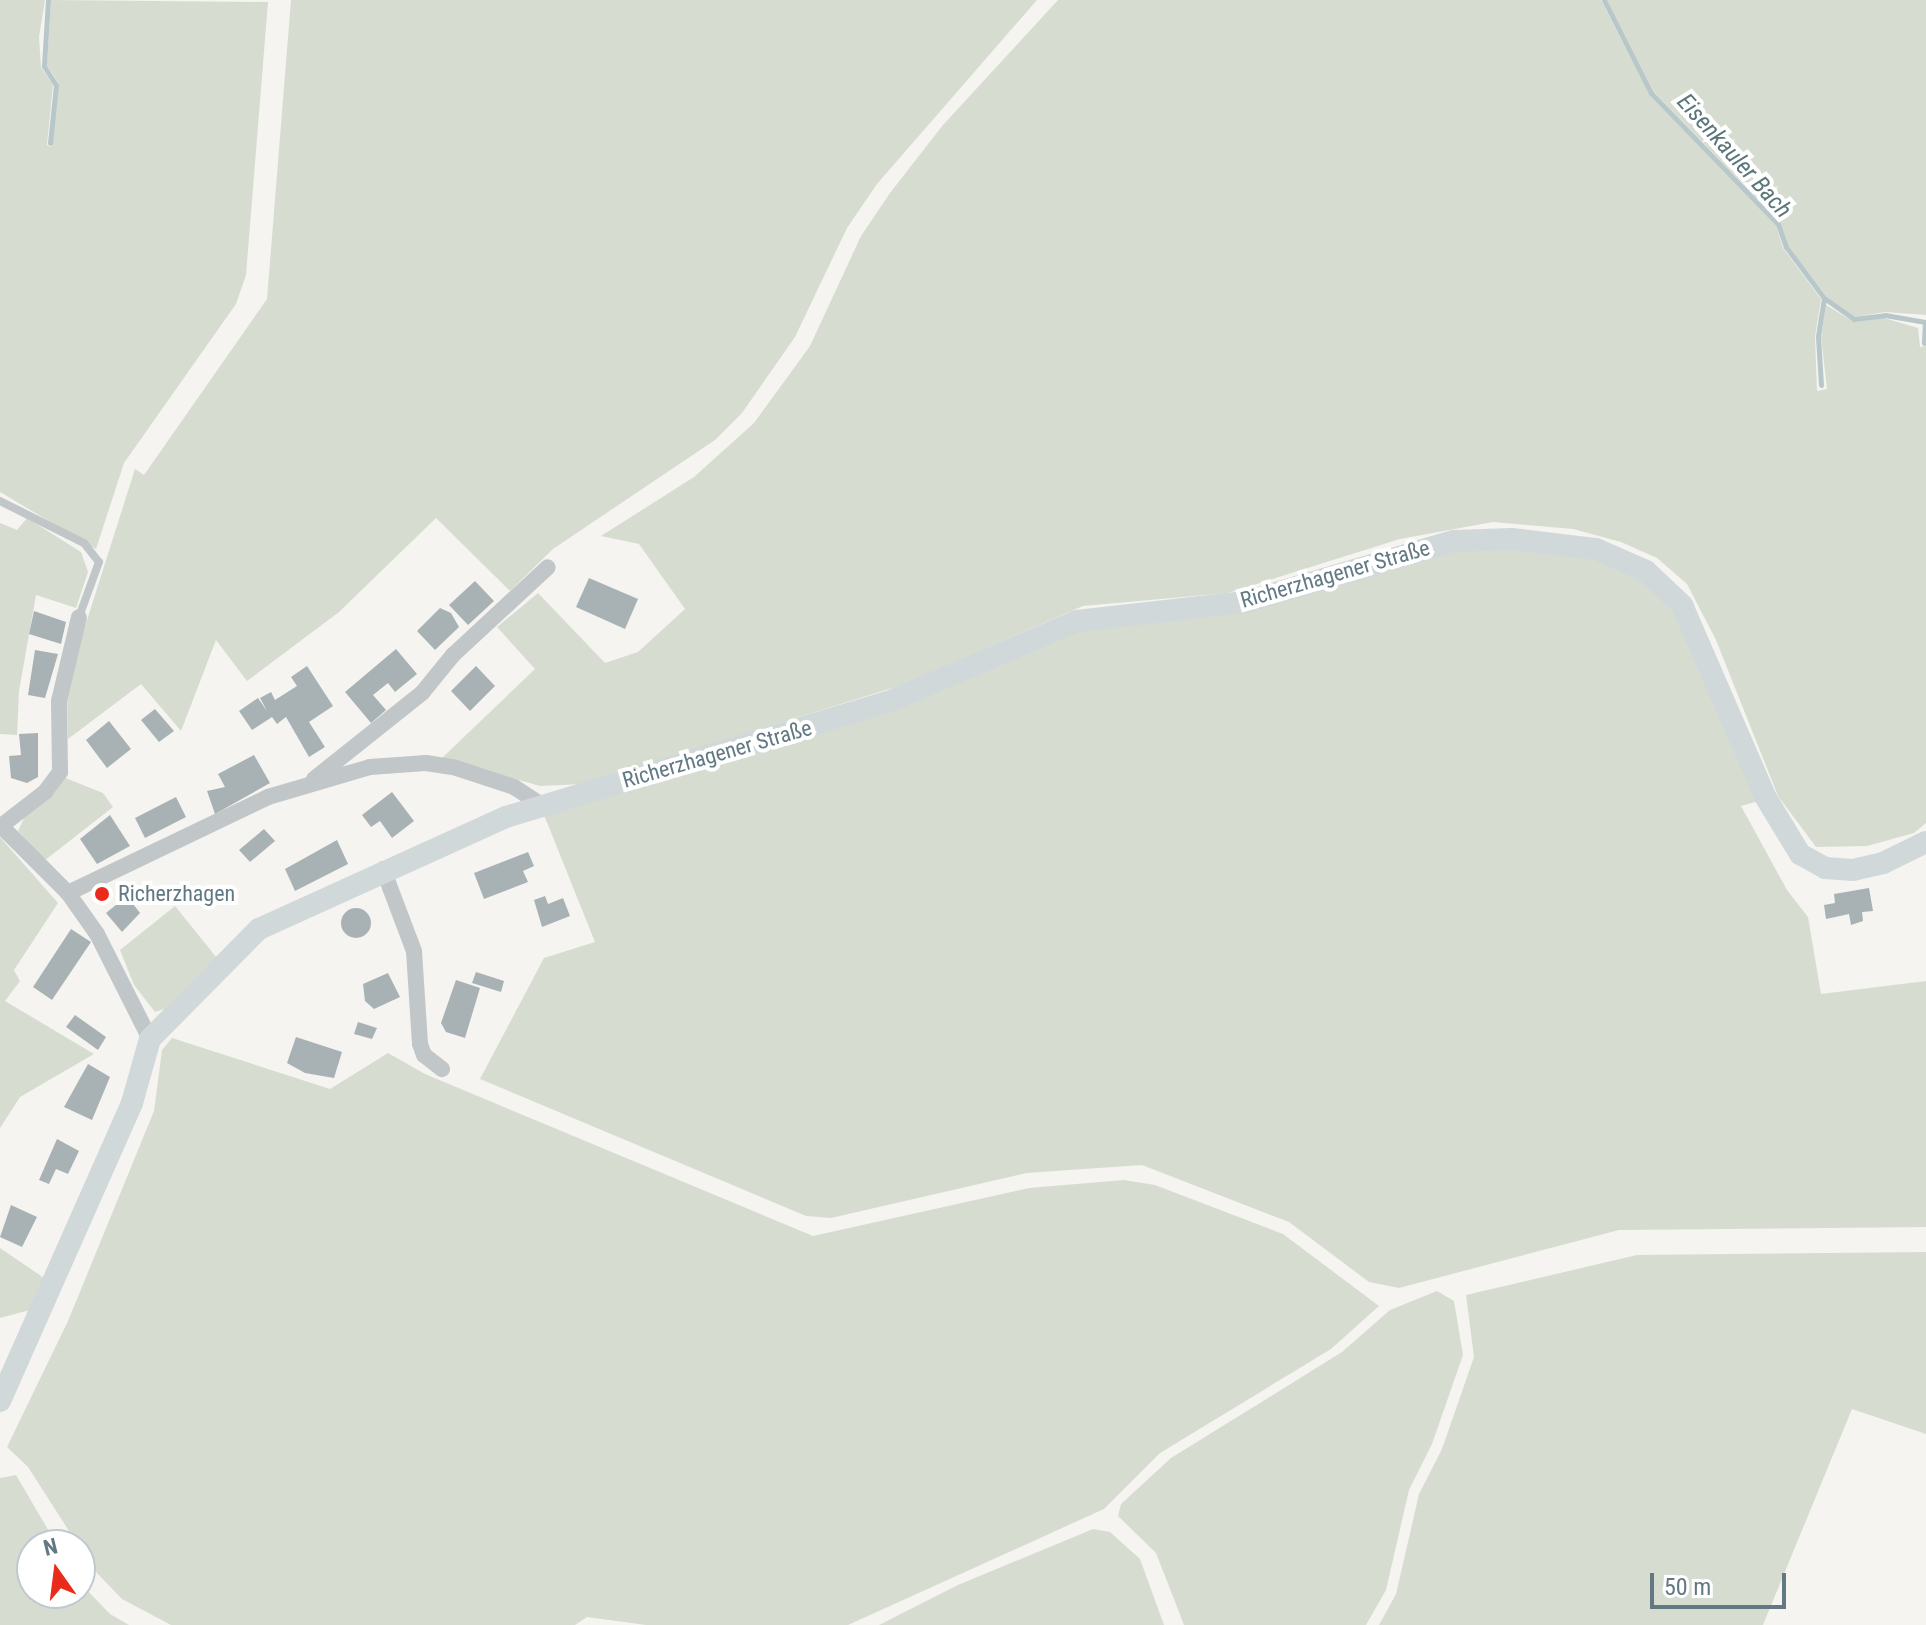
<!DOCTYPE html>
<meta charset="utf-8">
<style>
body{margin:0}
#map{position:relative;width:1926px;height:1625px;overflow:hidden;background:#f5f4f0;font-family:"Roboto Condensed",sans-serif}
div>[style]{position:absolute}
.green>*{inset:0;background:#d7dcd1}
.stream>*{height:5px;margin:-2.5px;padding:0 2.5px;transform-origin:2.5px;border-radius:2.5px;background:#b8c7c9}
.building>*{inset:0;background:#a8b2b5}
.round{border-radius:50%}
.lane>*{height:8px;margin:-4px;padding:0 4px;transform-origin:4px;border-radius:4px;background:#c1c6c8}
.street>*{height:16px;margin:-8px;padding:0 8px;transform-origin:8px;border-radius:8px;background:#c1c6c8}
.secondary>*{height:22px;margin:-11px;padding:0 11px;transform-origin:11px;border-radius:11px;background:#d0d8da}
.dots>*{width:22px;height:22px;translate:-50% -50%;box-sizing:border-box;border:4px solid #fff;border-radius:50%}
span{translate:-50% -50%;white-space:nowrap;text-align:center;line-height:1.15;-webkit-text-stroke:8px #fff;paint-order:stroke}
.street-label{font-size:22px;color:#627983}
.poi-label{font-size:22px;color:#627983}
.left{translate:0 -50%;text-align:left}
.water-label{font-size:24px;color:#597679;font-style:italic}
.north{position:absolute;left:16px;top:1529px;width:80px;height:80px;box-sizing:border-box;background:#fff;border:2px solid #c0c9cd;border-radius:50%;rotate:346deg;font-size:22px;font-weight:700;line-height:32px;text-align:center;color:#627983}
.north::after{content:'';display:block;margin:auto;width:28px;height:36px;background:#ea2a1a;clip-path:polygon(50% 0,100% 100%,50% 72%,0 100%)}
.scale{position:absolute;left:1650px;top:1573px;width:136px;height:36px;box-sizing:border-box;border:4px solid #627983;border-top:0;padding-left:10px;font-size:24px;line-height:28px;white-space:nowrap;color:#627983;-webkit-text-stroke:6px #fff;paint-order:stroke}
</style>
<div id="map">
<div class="green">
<i style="clip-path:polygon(0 0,45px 0,39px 37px,41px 67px,53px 85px,47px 145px,51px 147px,59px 84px,47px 65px,51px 0,268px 2px,246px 275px,236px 304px,124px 463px,96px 549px,0 492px)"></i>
<i style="clip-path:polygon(291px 0,1037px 0,877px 184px,847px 228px,795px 337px,742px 413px,715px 440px,553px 549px,510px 591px,436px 518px,339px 612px,247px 681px,216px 640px,181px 731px,141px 684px,68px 739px,67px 683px,135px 469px,144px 475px,267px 299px)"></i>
<i style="clip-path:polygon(1058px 0,1601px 0,1649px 94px,1776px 225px,1783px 248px,1821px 299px,1815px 337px,1817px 391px,1827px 389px,1821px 337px,1826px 305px,1854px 322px,1884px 318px,1918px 328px,1920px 347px,1926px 346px,1926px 823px,1914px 833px,1867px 846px,1816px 847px,1778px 796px,1716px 640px,1687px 584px,1657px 558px,1621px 542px,1573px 529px,1493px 522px,1400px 539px,1228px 593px,1083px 606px,902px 685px,583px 784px,540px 786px,442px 758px,535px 669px,497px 627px,538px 593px,605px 663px,638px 652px,685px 609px,639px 544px,601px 536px,694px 477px,754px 423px,810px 346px,861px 236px,890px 193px,943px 125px)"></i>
<i style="clip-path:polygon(1607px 0,1926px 0,1926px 315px,1885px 312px,1855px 317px,1830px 301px,1788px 246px,1780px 222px,1653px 91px)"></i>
<i style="clip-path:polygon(27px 518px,81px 552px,88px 572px,76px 608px,36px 595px,19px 691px,17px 735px,0 734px,0 523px,17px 530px)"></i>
<i style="clip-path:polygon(1535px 546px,1625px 567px,1675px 610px,1759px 801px,1741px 806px,1787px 890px,1808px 917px,1821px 994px,1926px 981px,1926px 1227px,1619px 1230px,1399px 1288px,1369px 1282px,1289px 1222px,1142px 1165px,1027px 1173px,831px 1218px,806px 1216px,480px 1079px,544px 958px,595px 942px,544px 815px,1048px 638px,1424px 553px)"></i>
<i style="clip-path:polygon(63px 777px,103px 793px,113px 807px,44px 861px,18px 831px,25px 816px,55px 792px)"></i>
<i style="clip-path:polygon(0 837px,58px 903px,14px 970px,20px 981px,5px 1001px,94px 1054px,20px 1097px,0 1128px)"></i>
<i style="clip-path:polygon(175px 906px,217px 958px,167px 1008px,155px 1012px,134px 985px,120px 950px)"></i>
<i style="clip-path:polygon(172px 1038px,330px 1089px,388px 1053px,425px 1074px,813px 1236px,1029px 1188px,1124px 1180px,1155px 1185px,1283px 1234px,1379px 1306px,1331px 1349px,1160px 1453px,1104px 1509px,848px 1625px,646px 1625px,587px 1617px,575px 1625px,171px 1625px,122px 1599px,94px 1570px,28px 1467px,7px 1447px,68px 1321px,154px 1111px,162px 1050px)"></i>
<i style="clip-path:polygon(0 1248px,44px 1278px,30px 1310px,0 1318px)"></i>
<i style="clip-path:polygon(1926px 1252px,1926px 1434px,1852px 1409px,1763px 1625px,1379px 1625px,1396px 1594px,1419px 1494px,1442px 1449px,1474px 1357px,1466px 1295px,1637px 1255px)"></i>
<i style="clip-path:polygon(1437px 1291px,1454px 1301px,1463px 1355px,1432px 1444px,1409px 1490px,1386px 1590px,1366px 1625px,1184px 1625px,1156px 1553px,1118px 1516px,1121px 1504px,1171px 1458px,1342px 1352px,1390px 1310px)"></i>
<i style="clip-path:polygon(16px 1475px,57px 1545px,32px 1545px,32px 1593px,80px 1593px,80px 1583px,110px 1614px,129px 1625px,0 1625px,0 1478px)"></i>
<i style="clip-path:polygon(1093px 1529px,1110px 1532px,1140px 1559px,1164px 1625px,879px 1625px,958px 1585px)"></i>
</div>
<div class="stream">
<i style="left:48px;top:0;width:66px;rotate:93.5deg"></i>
<i style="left:44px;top:66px;width:22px;rotate:58deg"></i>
<i style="left:56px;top:85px;width:58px;rotate:95.9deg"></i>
<i style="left:1604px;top:0;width:104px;rotate:63.2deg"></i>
<i style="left:1651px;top:93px;width:182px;rotate:45.9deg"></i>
<i style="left:1778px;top:224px;width:24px;rotate:71deg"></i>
<i style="left:1786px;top:247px;width:64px;rotate:53.3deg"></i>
<i style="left:1824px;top:298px;width:39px;rotate:99deg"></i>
<i style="left:1818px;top:337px;width:48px;rotate:86.4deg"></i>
<i style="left:1824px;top:298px;width:37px;rotate:35deg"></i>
<i style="left:1854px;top:319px;width:31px;rotate:-7deg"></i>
<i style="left:1885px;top:315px;width:41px;rotate:9.9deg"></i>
<i style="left:1925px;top:322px;width:21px;rotate:93deg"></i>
</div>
<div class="building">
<i style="clip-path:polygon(589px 578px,638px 599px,625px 629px,576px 607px)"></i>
<i style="clip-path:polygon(475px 581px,494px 601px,468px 625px,449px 605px)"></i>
<i style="clip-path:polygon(440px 608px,451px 613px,459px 627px,435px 650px,417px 631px)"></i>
<i style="clip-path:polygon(34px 611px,66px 622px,61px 644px,29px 634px)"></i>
<i style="clip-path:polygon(396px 649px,417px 674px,395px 692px,388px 683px,373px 695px,386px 710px,371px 723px,345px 692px)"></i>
<i style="clip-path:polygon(35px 650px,58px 654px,45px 698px,28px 695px)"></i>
<i style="clip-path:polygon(307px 666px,333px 706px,309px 722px,325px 747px,309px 757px,286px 717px,277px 724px,272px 717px,252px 730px,239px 711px,258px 698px,267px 711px,260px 698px,271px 692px,275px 700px,297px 686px,291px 677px)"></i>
<i style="clip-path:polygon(476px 666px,495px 686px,470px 711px,451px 691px)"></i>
<i style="clip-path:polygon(155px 709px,174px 731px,159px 742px,141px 720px)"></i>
<i style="clip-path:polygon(109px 721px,131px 749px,107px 768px,86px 740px)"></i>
<i style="clip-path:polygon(38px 733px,38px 777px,27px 783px,11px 778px,9px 756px,21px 755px,19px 734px)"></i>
<i style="clip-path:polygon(254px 755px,270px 783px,215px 814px,207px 791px,225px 787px,218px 774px)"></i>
<i style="clip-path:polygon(392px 792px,414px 821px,392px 838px,380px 821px,371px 827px,362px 815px)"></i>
<i style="clip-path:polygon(176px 797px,186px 817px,145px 838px,135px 818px)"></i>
<i style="clip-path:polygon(110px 815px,130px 846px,97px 864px,80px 839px)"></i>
<i style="clip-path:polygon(264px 829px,275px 841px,250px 862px,239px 850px)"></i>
<i style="clip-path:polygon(337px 840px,348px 864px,295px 891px,285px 869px)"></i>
<i style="clip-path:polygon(528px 852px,534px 866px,523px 871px,528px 882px,484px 899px,474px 873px)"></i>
<i style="clip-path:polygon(1869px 888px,1873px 911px,1862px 912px,1863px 921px,1851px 925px,1849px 914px,1826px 919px,1824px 905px,1835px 903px,1834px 894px)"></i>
<i style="clip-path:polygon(127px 896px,140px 913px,122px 932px,106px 913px)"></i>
<i style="clip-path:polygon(545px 896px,548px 904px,563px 898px,570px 916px,542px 927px,534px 900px)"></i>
<i class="round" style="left:341px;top:908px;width:30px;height:30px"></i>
<i style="clip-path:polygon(71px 929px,91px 942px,52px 1000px,33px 987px)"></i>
<i style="clip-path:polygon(476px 972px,504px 981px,501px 992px,472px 983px)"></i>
<i style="clip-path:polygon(388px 973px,400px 997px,374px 1009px,365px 1001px,363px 984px)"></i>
<i style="clip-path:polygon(456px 980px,480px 988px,465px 1038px,446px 1032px,441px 1023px)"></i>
<i style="clip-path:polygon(75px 1015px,106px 1037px,98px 1050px,66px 1027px)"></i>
<i style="clip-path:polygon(358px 1022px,377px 1028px,372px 1039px,354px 1034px)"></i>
<i style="clip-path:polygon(296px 1037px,342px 1052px,334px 1078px,305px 1073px,287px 1063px)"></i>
<i style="clip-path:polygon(88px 1064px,110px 1077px,92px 1120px,64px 1107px)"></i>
<i style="clip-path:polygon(57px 1139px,79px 1151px,68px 1174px,56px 1169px,49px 1184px,39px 1180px)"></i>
<i style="clip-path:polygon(11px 1205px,37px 1217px,22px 1247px,0 1237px)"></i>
</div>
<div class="lane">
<i style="left:0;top:501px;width:94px;rotate:26.6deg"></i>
<i style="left:84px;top:543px;width:24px;rotate:52deg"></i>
<i style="left:99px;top:562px;width:59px;rotate:110deg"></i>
</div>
<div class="street">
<i style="left:314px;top:779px;width:138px;rotate:-38.5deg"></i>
<i style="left:422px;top:693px;width:49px;rotate:-50.8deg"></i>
<i style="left:453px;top:655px;width:129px;rotate:-42.8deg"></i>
<i style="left:0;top:825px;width:96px;rotate:45deg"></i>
<i style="left:68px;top:893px;width:50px;rotate:54.7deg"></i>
<i style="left:97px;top:934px;width:118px;rotate:63.2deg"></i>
<i style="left:1px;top:826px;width:56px;rotate:-37.7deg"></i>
<i style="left:45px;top:792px;width:25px;rotate:-53deg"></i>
<i style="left:60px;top:772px;width:71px;rotate:-90.8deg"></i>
<i style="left:59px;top:701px;width:86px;rotate:-76.6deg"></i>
<i style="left:383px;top:869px;width:88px;rotate:69.3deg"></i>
<i style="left:414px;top:951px;width:93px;rotate:86.3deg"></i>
<i style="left:420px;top:1044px;width:12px;rotate:70deg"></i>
<i style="left:424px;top:1055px;width:23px;rotate:38deg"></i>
<i style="left:68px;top:893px;width:222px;rotate:-25.6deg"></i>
<i style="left:268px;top:797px;width:106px;rotate:-16.4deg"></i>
<i style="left:370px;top:767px;width:56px;rotate:-4.1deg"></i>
<i style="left:426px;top:763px;width:30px;rotate:9deg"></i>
<i style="left:456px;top:768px;width:61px;rotate:18.1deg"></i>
<i style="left:514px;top:787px;width:31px;rotate:33deg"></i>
</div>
<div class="secondary">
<i style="left:0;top:1401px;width:326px;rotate:-66.1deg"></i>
<i style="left:132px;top:1103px;width:66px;rotate:-74.3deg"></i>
<i style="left:150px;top:1039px;width:155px;rotate:-45.3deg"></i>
<i style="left:259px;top:929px;width:271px;rotate:-24.4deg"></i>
<i style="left:506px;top:817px;width:399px;rotate:-16.8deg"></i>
<i style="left:888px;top:702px;width:206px;rotate:-23.2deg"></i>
<i style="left:1077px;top:621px;width:169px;rotate:-6.5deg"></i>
<i style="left:1245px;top:602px;width:218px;rotate:-16.3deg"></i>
<i style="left:1454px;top:541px;width:58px;rotate:-2deg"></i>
<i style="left:1512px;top:539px;width:85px;rotate:6.8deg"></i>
<i style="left:1596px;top:549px;width:55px;rotate:23.7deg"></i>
<i style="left:1646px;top:571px;width:50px;rotate:43.4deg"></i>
<i style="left:1682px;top:605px;width:210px;rotate:66.5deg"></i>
<i style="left:1766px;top:798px;width:66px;rotate:58.7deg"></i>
<i style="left:1800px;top:854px;width:29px;rotate:29deg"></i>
<i style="left:1825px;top:868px;width:28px;rotate:4deg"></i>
<i style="left:1853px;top:870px;width:31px;rotate:-13deg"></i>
<i style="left:1883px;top:863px;width:48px;rotate:-26deg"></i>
</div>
<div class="dots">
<i style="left:102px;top:894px;background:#ea2a1a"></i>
</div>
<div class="street-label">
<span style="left:1335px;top:574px;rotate:-16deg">Richerzhagener Straße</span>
<span style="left:717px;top:754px;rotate:-16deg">Richerzhagener Straße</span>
</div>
<div class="poi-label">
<span class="left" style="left:118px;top:894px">Richerzhagen</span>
</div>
<div class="water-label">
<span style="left:1734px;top:156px;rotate:48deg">Eisenkauler Bach</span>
</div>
<div class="north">N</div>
<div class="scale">50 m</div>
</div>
